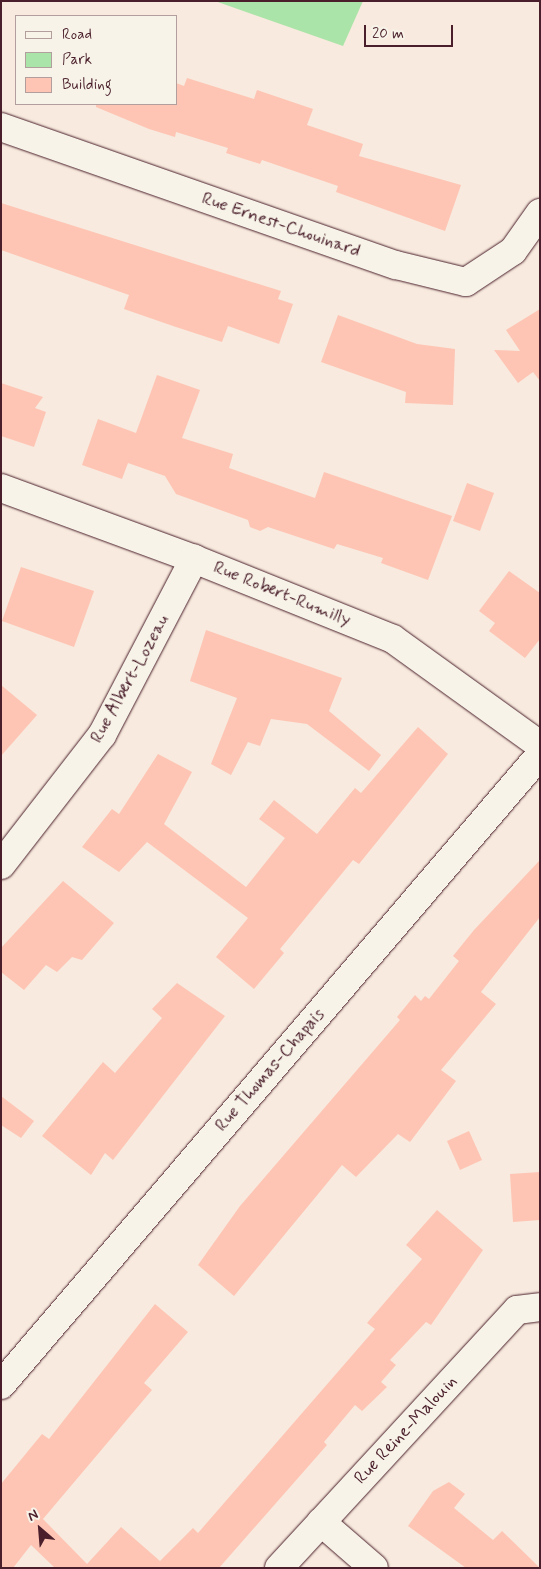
<!DOCTYPE html>
<style>
body{margin:0}
#map{position:relative;width:541px;height:1569px;overflow:hidden;background:#f8eade;font-family:Mynerve,sans-serif}
div>[style]{position:absolute}
.green>*{inset:0;background:#abe4a9}
.building>*{inset:0;background:#fec5b4}
.roads{filter:drop-shadow(0 0 1px #4a1f2b) drop-shadow(0 0 1px #4a1f2b)}
.minor>*{height:28px;margin:-14px;padding:0 14px;transform-origin:14px;border-radius:14px;background:#f7f3e8}
span{translate:-50% -50%;white-space:nowrap;text-align:center;line-height:1.15;-webkit-text-stroke:4.5px #f7f3e8;paint-order:stroke}
.street-label{font-size:18px;color:#4a1f2b}
.frame{position:absolute;inset:0;border:2px solid #4a1f2b;pointer-events:none}
.legend{position:absolute;left:15px;top:15px;width:162px;height:90px;box-sizing:border-box;background:#f7f3e8;border:1px solid #b29e9c;margin:0;padding:6px 9px;list-style:none;font-size:15px;color:#4a1f2b}
.legend li{display:flex;align-items:center;gap:10px;height:25px}
.legend b{width:25px;border:1px solid #b29e9c}
.north{position:absolute;left:15px;top:1504px;width:50px;height:50px;-webkit-text-stroke:4px #f7f3e8;paint-order:stroke;rotate:333deg;font-size:14px;font-weight:700;line-height:20px;text-align:center;color:#4a1f2b}
.north::after{content:'';display:block;margin:auto;width:18px;height:22px;background:#4a1f2b;clip-path:polygon(50% 0,100% 100%,50% 72%,0 100%)}
.scale{position:absolute;left:364px;top:25px;width:89px;height:22px;box-sizing:border-box;border:2px solid #4a1f2b;border-top:0;padding-left:6px;font-size:15px;line-height:18px;white-space:nowrap;color:#4a1f2b;-webkit-text-stroke:4px #f7f3e8;paint-order:stroke}
</style>
<div id="map">
<div class="green">
<i style="clip-path:polygon(215px 1px,363px 1px,343px 46px)"></i>
</div>
<div class="building">
<i style="clip-path:polygon(187px 78px,254px 99px,257px 90px,313px 109px,307px 125px,363px 144px,359px 156px,461px 185px,445px 231px,336px 192px,338px 186px,262px 160px,260px 164px,226px 153px,228px 148px,176px 132px,175px 137px,149px 129px,96px 107px,96px 104px,176px 104px,176px 83px,184px 86px)"></i>
<i style="clip-path:polygon(1px 203px,281px 291px,278px 299px,293px 304px,279px 344px,228px 326px,222px 342px,173px 326px,124px 309px,129px 295px,1px 250px)"></i>
<i style="clip-path:polygon(540px 309px,540px 381px,533px 372px,518px 383px,494px 350px,520px 351px,506px 330px)"></i>
<i style="clip-path:polygon(338px 315px,417px 344px,455px 349px,453px 405px,405px 403px,406px 392px,321px 362px)"></i>
<i style="clip-path:polygon(157px 375px,200px 390px,182px 438px,233px 454px,229px 468px,315px 498px,324px 472px,452px 516px,428px 580px,381px 563px,383px 558px,337px 544px,334px 549px,268px 527px,260px 531px,250px 527px,248px 520px,176px 494px,165px 476px,128px 463px,122px 479px,82px 465px,98px 419px,136px 433px)"></i>
<i style="clip-path:polygon(1px 383px,43px 397px,35px 408px,46px 412px,34px 447px,1px 436px)"></i>
<i style="clip-path:polygon(467px 483px,494px 493px,480px 531px,453px 521px)"></i>
<i style="clip-path:polygon(21px 567px,94px 591px,74px 647px,2px 621px)"></i>
<i style="clip-path:polygon(509px 571px,540px 593px,540px 639px,525px 658px,489px 631px,495px 623px,479px 611px)"></i>
<i style="clip-path:polygon(206px 630px,342px 678px,329px 711px,381px 755px,369px 771px,307px 724px,271px 719px,260px 746px,248px 742px,231px 775px,211px 764px,237px 698px,190px 681px)"></i>
<i style="clip-path:polygon(1px 685px,37px 715px,1px 756px)"></i>
<i style="clip-path:polygon(418px 727px,448px 754px,359px 864px,353px 860px,280px 949px,284px 953px,254px 989px,216px 957px,248px 918px,147px 842px,119px 872px,82px 847px,112px 809px,119px 814px,158px 754px,192px 772px,164px 824px,246px 887px,285px 838px,259px 819px,274px 800px,317px 834px,355px 788px,361px 793px)"></i>
<i style="clip-path:polygon(540px 860px,540px 917px,481px 992px,496px 1004px,441px 1070px,456px 1081px,410px 1142px,398px 1134px,356px 1177px,342px 1165px,234px 1296px,198px 1265px,240px 1206px,400px 1020px,397px 1017px,415px 995px,421px 1001px,425px 996px,429px 999px,459px 961px,453px 956px,474px 930px)"></i>
<i style="clip-path:polygon(63px 881px,114px 923px,82px 960px,72px 957px,57px 972px,46px 965px,24px 990px,1px 972px,1px 948px)"></i>
<i style="clip-path:polygon(177px 983px,225px 1016px,113px 1160px,105px 1153px,91px 1175px,42px 1136px,103px 1062px,115px 1073px,162px 1018px,152px 1009px)"></i>
<i style="clip-path:polygon(1px 1096px,34px 1121px,21px 1138px,1px 1125px)"></i>
<i style="clip-path:polygon(469px 1131px,482px 1160px,460px 1170px,447px 1141px)"></i>
<i style="clip-path:polygon(540px 1172px,540px 1220px,513px 1222px,510px 1174px)"></i>
<i style="clip-path:polygon(437px 1210px,483px 1250px,431px 1325px,426px 1322px,390px 1360px,396px 1365px,381px 1382px,387px 1387px,362px 1411px,355px 1405px,324px 1442px,327px 1445px,219px 1568px,55px 1568px,31px 1545px,13px 1568px,1px 1568px,1px 1484px,42px 1434px,49px 1439px,155px 1304px,188px 1332px,144px 1383px,152px 1390px,43px 1519px,87px 1564px,121px 1527px,160px 1561px,193px 1528px,198px 1533px,375px 1329px,367px 1323px,422px 1259px,406px 1245px)"></i>
<i style="clip-path:polygon(449px 1482px,465px 1494px,454px 1508px,493px 1540px,502px 1531px,540px 1568px,466px 1568px,408px 1526px,433px 1491px)"></i>
</div>
<div class="roads">
<div class="minor">
<i style="left:1px;top:127px;width:418px;rotate:19.3deg"></i>
<i style="left:396px;top:265px;width:72px;rotate:13.7deg"></i>
<i style="left:466px;top:282px;width:56px;rotate:-33.4deg"></i>
<i style="left:513px;top:251px;width:47px;rotate:-54.6deg"></i>
<i style="left:1px;top:488px;width:206px;rotate:20.2deg"></i>
<i style="left:194px;top:559px;width:214px;rotate:21.9deg"></i>
<i style="left:393px;top:639px;width:181px;rotate:35.8deg"></i>
<i style="left:1px;top:865px;width:165px;rotate:-52.2deg"></i>
<i style="left:102px;top:735px;width:199px;rotate:-62.4deg"></i>
<i style="left:1px;top:1385px;width:829px;rotate:-49.45deg"></i>
<i style="left:321px;top:1522px;width:70px;rotate:41deg"></i>
<i style="left:279px;top:1568px;width:351px;rotate:-47.3deg"></i>
<i style="left:517px;top:1310px;width:23px;rotate:-7deg"></i>
</div>
</div>
<div class="street-label">
<span style="left:281px;top:225px;rotate:19deg">Rue Ernest-Chouinard</span>
<span style="left:282px;top:594px;rotate:22deg">Rue Robert-Rumilly</span>
<span style="left:130px;top:679px;rotate:-61deg">Rue Albert-Lozeau</span>
<span style="left:270px;top:1070px;rotate:-49deg">Rue Thomas-Chapais</span>
<span style="left:406px;top:1430px;rotate:-47deg">Rue Reine-Malouin</span>
</div>
<div class="frame"></div>
<ul class="legend">
<li><b style="height:6px;background:#f7f3e8"></b>Road</li>
<li><b style="height:14px;background:#abe4a9"></b>Park</li>
<li><b style="height:14px;background:#fec5b4"></b>Building</li>
</ul>
<div class="north">N</div>
<div class="scale">20 m</div>
</div>
